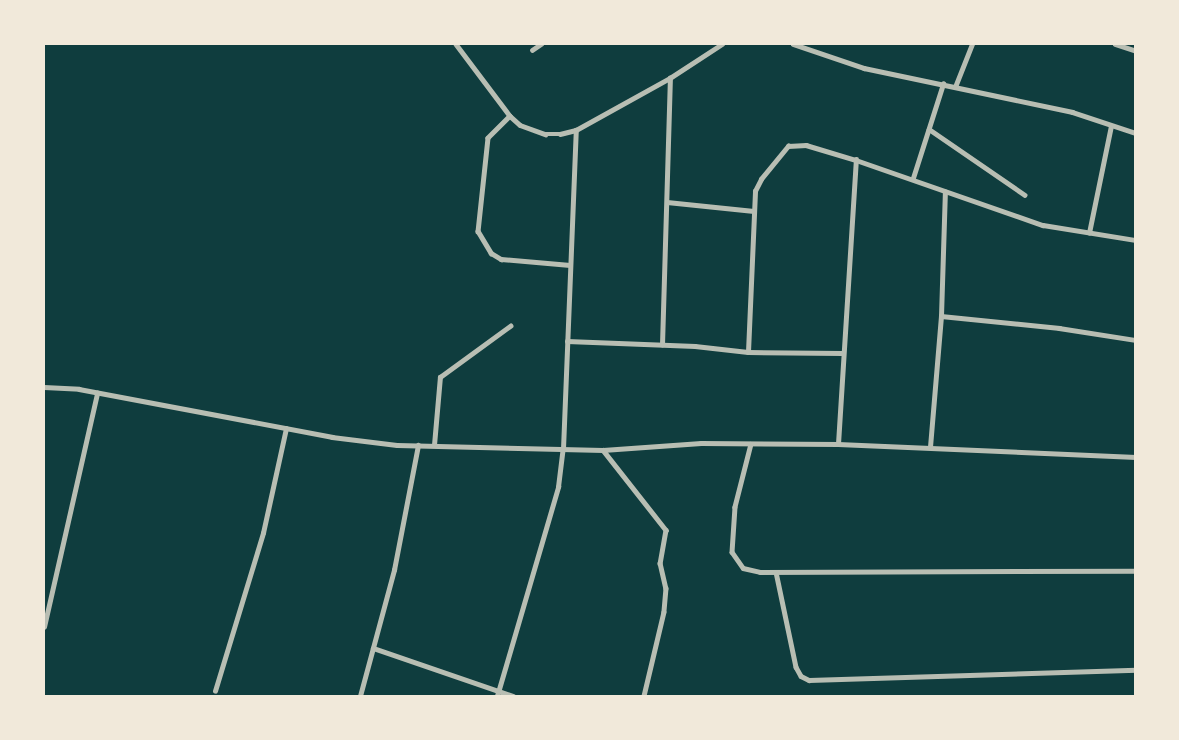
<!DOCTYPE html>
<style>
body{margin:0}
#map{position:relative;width:1179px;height:740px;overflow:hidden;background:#0f3d3e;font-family:Arial,sans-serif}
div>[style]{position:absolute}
.minor>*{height:4.5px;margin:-2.25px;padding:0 2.25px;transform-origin:2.25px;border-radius:2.25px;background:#b8beb3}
span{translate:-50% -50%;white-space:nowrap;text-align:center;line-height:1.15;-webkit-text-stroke:4.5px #f1e9da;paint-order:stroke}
.frame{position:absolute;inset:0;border:45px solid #f1e9da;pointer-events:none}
</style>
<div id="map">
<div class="minor">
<i style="left:456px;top:44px;width:90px;rotate:53.1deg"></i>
<i style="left:510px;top:116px;width:13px;rotate:42deg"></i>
<i style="left:520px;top:125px;width:27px;rotate:20deg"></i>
<i style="left:545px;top:134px;width:15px"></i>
<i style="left:560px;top:134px;width:16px;rotate:-14deg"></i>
<i style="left:576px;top:130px;width:107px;rotate:-29deg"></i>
<i style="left:670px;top:78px;width:62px;rotate:-33.2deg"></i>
<i style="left:793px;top:44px;width:75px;rotate:18.7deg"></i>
<i style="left:864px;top:68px;width:213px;rotate:11.9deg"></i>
<i style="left:1072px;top:112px;width:67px;rotate:18.2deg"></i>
<i style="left:1115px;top:44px;width:22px;rotate:18deg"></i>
<i style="left:532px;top:50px;width:11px;rotate:-34deg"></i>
<i style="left:955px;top:87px;width:46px;rotate:-68.4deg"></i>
<i style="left:510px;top:116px;width:31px;rotate:135deg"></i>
<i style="left:488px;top:138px;width:94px;rotate:96.1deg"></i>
<i style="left:478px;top:231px;width:26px;rotate:59deg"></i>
<i style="left:491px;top:253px;width:12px;rotate:31deg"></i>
<i style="left:501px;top:259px;width:69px;rotate:5deg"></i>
<i style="left:929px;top:129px;width:116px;rotate:34.5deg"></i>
<i style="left:913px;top:178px;width:99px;rotate:-72.3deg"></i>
<i style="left:667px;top:202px;width:87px;rotate:5.9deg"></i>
<i style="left:1089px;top:233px;width:109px;rotate:-78.4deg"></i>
<i style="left:941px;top:316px;width:119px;rotate:5.8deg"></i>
<i style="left:1059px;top:328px;width:78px;rotate:8.9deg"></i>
<i style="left:567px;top:341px;width:128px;rotate:2.2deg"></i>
<i style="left:695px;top:346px;width:53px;rotate:6.5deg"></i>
<i style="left:748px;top:352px;width:94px;rotate:0.6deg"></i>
<i style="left:662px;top:345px;width:267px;rotate:-88.3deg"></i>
<i style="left:748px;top:352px;width:161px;rotate:-87.5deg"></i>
<i style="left:755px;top:191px;width:13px;rotate:-63deg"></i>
<i style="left:761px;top:179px;width:43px;rotate:-50.7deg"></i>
<i style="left:788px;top:146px;width:18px;rotate:-3deg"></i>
<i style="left:806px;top:145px;width:52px;rotate:16.7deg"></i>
<i style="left:856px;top:160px;width:198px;rotate:19.2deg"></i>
<i style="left:1043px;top:225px;width:94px;rotate:9.2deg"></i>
<i style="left:44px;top:387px;width:35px;rotate:3deg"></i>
<i style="left:79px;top:389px;width:258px;rotate:10.7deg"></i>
<i style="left:332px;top:437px;width:65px;rotate:7deg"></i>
<i style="left:397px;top:445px;width:206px;rotate:1.4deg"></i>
<i style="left:603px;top:450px;width:98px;rotate:-4.1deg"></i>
<i style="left:701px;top:443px;width:137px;rotate:0.4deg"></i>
<i style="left:838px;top:444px;width:298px;rotate:2.5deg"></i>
<i style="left:751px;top:444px;width:65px;rotate:104.3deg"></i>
<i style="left:735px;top:507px;width:45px;rotate:93.8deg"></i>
<i style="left:732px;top:552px;width:19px;rotate:55deg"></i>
<i style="left:743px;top:568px;width:17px;rotate:13deg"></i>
<i style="left:760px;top:572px;width:376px;rotate:-0.2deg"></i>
<i style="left:838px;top:444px;width:285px;rotate:-86.4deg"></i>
<i style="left:434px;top:445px;width:68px;rotate:-85deg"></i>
<i style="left:440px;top:377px;width:87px;rotate:-36.1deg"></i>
<i style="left:930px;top:447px;width:131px;rotate:-85.2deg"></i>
<i style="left:941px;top:316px;width:124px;rotate:-88.2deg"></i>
<i style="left:603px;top:450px;width:102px;rotate:51.8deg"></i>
<i style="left:666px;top:530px;width:34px;rotate:100deg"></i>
<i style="left:660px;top:563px;width:26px;rotate:77deg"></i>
<i style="left:666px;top:588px;width:24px;rotate:95deg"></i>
<i style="left:664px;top:612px;width:86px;rotate:103.4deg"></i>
<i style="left:776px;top:572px;width:97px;rotate:78.1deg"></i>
<i style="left:796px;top:667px;width:10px;rotate:61deg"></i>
<i style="left:801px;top:676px;width:9px;rotate:27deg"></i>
<i style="left:809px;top:680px;width:327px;rotate:-1.8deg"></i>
<i style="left:44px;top:627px;width:240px;rotate:-77.2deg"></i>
<i style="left:373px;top:648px;width:148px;rotate:18.9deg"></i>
<i style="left:215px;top:691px;width:165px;rotate:-73.1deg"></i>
<i style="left:263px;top:533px;width:107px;rotate:-77.6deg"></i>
<i style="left:360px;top:696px;width:131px;rotate:-74.9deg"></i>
<i style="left:394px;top:570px;width:127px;rotate:-79.1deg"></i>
<i style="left:497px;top:696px;width:218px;rotate:-73.7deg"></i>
<i style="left:558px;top:487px;width:38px;rotate:-83deg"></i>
<i style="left:563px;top:449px;width:319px;rotate:-87.7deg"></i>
</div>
<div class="frame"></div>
</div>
